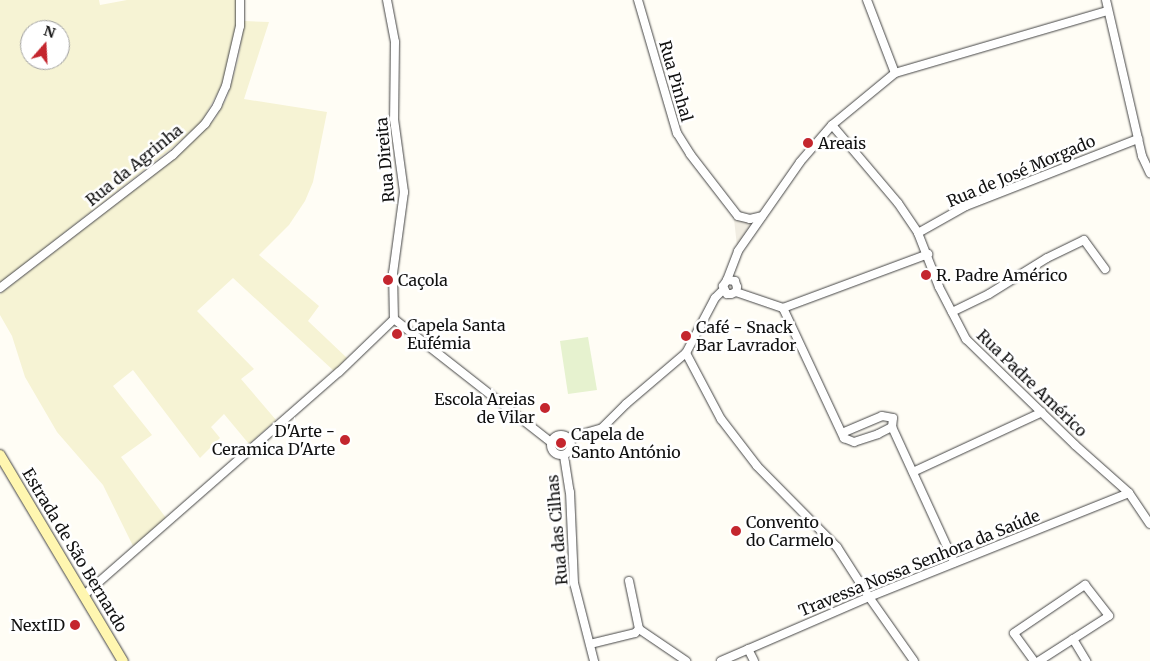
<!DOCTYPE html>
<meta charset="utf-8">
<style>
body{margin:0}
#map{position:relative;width:1150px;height:661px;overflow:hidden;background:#fffdf5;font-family:Merriweather,serif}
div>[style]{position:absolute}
.farmland>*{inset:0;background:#f6f3d4}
.pitch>*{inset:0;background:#e6f2cf}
.plaza>*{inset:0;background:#f1ede2}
.roads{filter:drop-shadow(0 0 1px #444) drop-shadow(0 0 1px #444)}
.minor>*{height:8px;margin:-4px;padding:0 4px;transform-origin:4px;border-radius:4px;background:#fff}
.minor>.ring{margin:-4px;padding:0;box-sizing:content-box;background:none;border:8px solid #fff;border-radius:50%}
.secondary>*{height:10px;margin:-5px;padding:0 5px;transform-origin:5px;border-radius:5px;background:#fff6b0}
.dots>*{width:14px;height:14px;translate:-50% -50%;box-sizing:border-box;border:2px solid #fff;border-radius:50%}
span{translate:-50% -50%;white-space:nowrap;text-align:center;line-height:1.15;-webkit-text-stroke:5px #fff;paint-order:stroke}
.street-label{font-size:16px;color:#111}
.poi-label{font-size:16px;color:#111}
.left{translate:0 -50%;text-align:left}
.right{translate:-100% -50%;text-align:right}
.north{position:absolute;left:20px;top:20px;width:50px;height:50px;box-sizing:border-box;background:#fff;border:1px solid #a0a0a0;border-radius:50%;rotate:19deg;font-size:14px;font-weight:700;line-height:20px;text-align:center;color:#111}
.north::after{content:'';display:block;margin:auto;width:18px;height:22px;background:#c4262e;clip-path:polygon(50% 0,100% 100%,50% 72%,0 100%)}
</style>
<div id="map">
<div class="farmland">
<i style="clip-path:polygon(evenodd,0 0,99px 0,100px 5px,127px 0,236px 0,237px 27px,223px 83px,201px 123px,172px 148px,0 283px,0 0,30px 30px,60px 30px,60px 60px,30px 60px,30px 30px)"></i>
<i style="clip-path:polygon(244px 21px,269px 22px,244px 99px,327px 112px,313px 182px,305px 201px,289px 225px,259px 255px,319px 306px,308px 321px,347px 358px,334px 371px,233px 278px,197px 311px,254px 369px,241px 379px,276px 420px,249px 444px,224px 414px,211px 427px,220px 438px,200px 458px,133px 370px,113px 386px,152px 435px,121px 457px,166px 518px,133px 546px,103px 485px,57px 432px,25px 377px,12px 336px,0 315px,0 294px,176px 158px,215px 119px,227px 98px,239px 57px)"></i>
</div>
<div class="pitch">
<i style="clip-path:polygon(588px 337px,597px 390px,568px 394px,560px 341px)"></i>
</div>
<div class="plaza">
<i style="clip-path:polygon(734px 219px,752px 223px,737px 246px)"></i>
</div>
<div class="roads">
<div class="minor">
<i style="left:387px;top:0;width:43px;rotate:79.2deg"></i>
<i style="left:395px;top:42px;width:77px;rotate:90.7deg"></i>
<i style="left:394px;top:119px;width:74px;rotate:82.2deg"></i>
<i style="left:404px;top:192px;width:82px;rotate:97.7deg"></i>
<i style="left:393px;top:273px;width:46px;rotate:88.8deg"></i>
<i style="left:638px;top:0;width:139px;rotate:73.7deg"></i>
<i style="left:677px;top:133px;width:25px;rotate:58deg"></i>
<i style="left:690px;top:154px;width:78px;rotate:52.3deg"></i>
<i style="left:738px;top:216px;width:12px;rotate:14deg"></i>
<i style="left:750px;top:219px;width:12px;rotate:-14deg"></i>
<i style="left:1106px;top:0;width:160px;rotate:77deg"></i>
<i style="left:1142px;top:156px;width:19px;rotate:65deg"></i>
<i style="left:895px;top:73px;width:221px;rotate:-16.3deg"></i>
<i style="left:832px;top:125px;width:102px;rotate:49.8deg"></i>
<i style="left:898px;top:203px;width:36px;rotate:56deg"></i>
<i style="left:918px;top:233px;width:58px;rotate:68.7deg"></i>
<i style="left:939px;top:287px;width:59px;rotate:62.6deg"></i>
<i style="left:966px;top:339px;width:152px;rotate:44.2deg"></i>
<i style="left:1075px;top:445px;width:72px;rotate:41.6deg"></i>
<i style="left:1129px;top:493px;width:37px;rotate:56deg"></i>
<i style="left:918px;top:233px;width:55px;rotate:-29.4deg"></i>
<i style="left:966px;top:206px;width:185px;rotate:-21.3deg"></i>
<i style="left:727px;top:280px;width:8px;rotate:7deg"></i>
<i style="left:735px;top:281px;width:6px;rotate:72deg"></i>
<i style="left:737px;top:287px;width:5px;rotate:101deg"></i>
<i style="left:736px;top:292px;width:5px;rotate:158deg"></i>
<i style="left:731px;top:294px;width:4px;rotate:180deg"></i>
<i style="left:727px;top:294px;width:9px;rotate:-117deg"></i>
<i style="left:723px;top:286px;width:7px;rotate:-56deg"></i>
<i style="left:727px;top:280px;width:31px;rotate:-69deg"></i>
<i style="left:738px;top:251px;width:108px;rotate:-55.1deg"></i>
<i style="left:800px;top:162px;width:49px;rotate:-49.1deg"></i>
<i style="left:832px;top:125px;width:82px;rotate:-39.5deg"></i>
<i style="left:895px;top:73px;width:78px;rotate:-111deg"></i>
<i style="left:0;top:288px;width:218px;rotate:-37.6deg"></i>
<i style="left:173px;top:155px;width:45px;rotate:-44.1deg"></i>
<i style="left:205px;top:124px;width:22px;rotate:-56deg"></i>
<i style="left:217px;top:106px;width:22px;rotate:-66deg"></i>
<i style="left:226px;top:86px;width:62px;rotate:-76.9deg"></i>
<i style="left:240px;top:26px;width:26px;rotate:-90deg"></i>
<i style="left:736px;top:292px;width:50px;rotate:18.8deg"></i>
<i style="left:783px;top:308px;width:155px;rotate:-20.4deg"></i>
<i style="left:783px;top:308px;width:144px;rotate:64.9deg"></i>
<i style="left:844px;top:438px;width:11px;rotate:22deg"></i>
<i style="left:854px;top:442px;width:25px;rotate:-18deg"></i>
<i style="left:878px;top:434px;width:16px;rotate:-27deg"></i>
<i style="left:892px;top:427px;width:149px;rotate:65.3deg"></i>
<i style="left:952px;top:312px;width:41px;rotate:-25.9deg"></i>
<i style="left:989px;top:294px;width:68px;rotate:-31.8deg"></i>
<i style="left:1047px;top:258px;width:41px;rotate:-25.9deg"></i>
<i style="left:1084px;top:240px;width:36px;rotate:54deg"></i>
<i style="left:394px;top:319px;width:199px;rotate:38.1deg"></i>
<i style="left:686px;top:353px;width:75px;rotate:62.1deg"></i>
<i style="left:721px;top:419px;width:59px;rotate:52.5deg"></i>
<i style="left:757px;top:466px;width:114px;rotate:45.4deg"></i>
<i style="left:837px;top:547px;width:59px;rotate:57.4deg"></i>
<i style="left:869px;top:597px;width:78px;rotate:54.9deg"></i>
<i style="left:842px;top:433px;width:43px;rotate:-23deg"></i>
<i style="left:882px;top:416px;width:11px;rotate:10deg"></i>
<i style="left:893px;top:418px;width:9px;rotate:96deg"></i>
<i class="ring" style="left:551px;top:435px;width:12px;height:12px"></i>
<i style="left:568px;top:438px;width:35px;rotate:-16deg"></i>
<i style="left:602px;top:428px;width:34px;rotate:-45deg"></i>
<i style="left:626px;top:404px;width:79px;rotate:-40.4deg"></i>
<i style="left:686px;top:353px;width:62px;rotate:-62.2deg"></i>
<i style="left:715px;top:298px;width:11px;rotate:-45deg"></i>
<i style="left:564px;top:456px;width:36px;rotate:81deg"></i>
<i style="left:570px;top:492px;width:91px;rotate:87.5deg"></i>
<i style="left:574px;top:583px;width:81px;rotate:75.6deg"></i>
<i style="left:913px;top:472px;width:142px;rotate:-24.9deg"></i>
<i style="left:629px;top:581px;width:49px;rotate:78.2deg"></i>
<i style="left:639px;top:629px;width:57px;rotate:34.2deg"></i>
<i style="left:85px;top:594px;width:337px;rotate:-41.2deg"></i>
<i style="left:339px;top:372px;width:76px;rotate:-43.9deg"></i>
<i style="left:1073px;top:639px;width:26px;rotate:59deg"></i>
<i style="left:590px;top:644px;width:46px;rotate:-13.7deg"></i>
<i style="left:635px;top:633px;width:6px;rotate:-45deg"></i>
<i style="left:748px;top:649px;width:13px;rotate:63deg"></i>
<i style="left:721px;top:661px;width:161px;rotate:-23.4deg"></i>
<i style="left:869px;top:597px;width:280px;rotate:-21.8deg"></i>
<i style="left:1034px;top:661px;width:34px;rotate:-126deg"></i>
<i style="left:1014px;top:633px;width:86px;rotate:-34.1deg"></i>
<i style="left:1085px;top:585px;width:39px;rotate:52deg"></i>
<i style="left:1109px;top:616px;width:83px;rotate:147.3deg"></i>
</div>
<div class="secondary">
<i style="left:0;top:455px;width:240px;rotate:59.2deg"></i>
</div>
</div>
<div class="dots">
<i style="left:808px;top:143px;background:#c4262e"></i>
<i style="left:926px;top:275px;background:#c4262e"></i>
<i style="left:388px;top:280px;background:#c4262e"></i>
<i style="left:397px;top:334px;background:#c4262e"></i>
<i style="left:686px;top:336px;background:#c4262e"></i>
<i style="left:545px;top:408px;background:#c4262e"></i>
<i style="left:345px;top:440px;background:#c4262e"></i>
<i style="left:561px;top:443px;background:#c4262e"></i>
<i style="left:736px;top:531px;background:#c4262e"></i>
<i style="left:75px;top:625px;background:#c4262e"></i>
</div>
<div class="street-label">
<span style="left:676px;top:81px;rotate:74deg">Rua Pinhal</span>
<span style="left:385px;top:160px;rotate:-95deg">Rua Direita</span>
<span style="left:134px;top:165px;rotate:-39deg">Rua da Agrinha</span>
<span style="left:1021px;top:171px;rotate:-23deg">Rua de José Morgado</span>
<span style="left:1032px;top:383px;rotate:44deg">Rua Padre Américo</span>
<span style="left:557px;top:530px;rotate:-95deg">Rua das Cilhas</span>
<span style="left:75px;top:550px;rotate:59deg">Estrada de São Bernardo</span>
<span style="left:919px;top:563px;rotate:-22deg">Travessa Nossa Senhora da Saúde</span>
</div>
<div class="poi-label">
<span class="left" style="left:818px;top:143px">Areais</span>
<span class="left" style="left:936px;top:275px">R. Padre Américo</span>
<span class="left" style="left:398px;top:280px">Caçola</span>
<span class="left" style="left:407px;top:334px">Capela Santa<br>Eufémia</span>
<span class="left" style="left:696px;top:336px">Café - Snack<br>Bar Lavrador</span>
<span class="right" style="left:535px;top:408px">Escola Areias<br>de Vilar</span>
<span class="right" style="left:335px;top:440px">D'Arte -<br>Ceramica D'Arte</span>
<span class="left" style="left:571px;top:443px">Capela de<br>Santo António</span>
<span class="left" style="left:746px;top:531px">Convento<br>do Carmelo</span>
<span class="right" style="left:65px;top:625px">NextID</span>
</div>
<div class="north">N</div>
</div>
